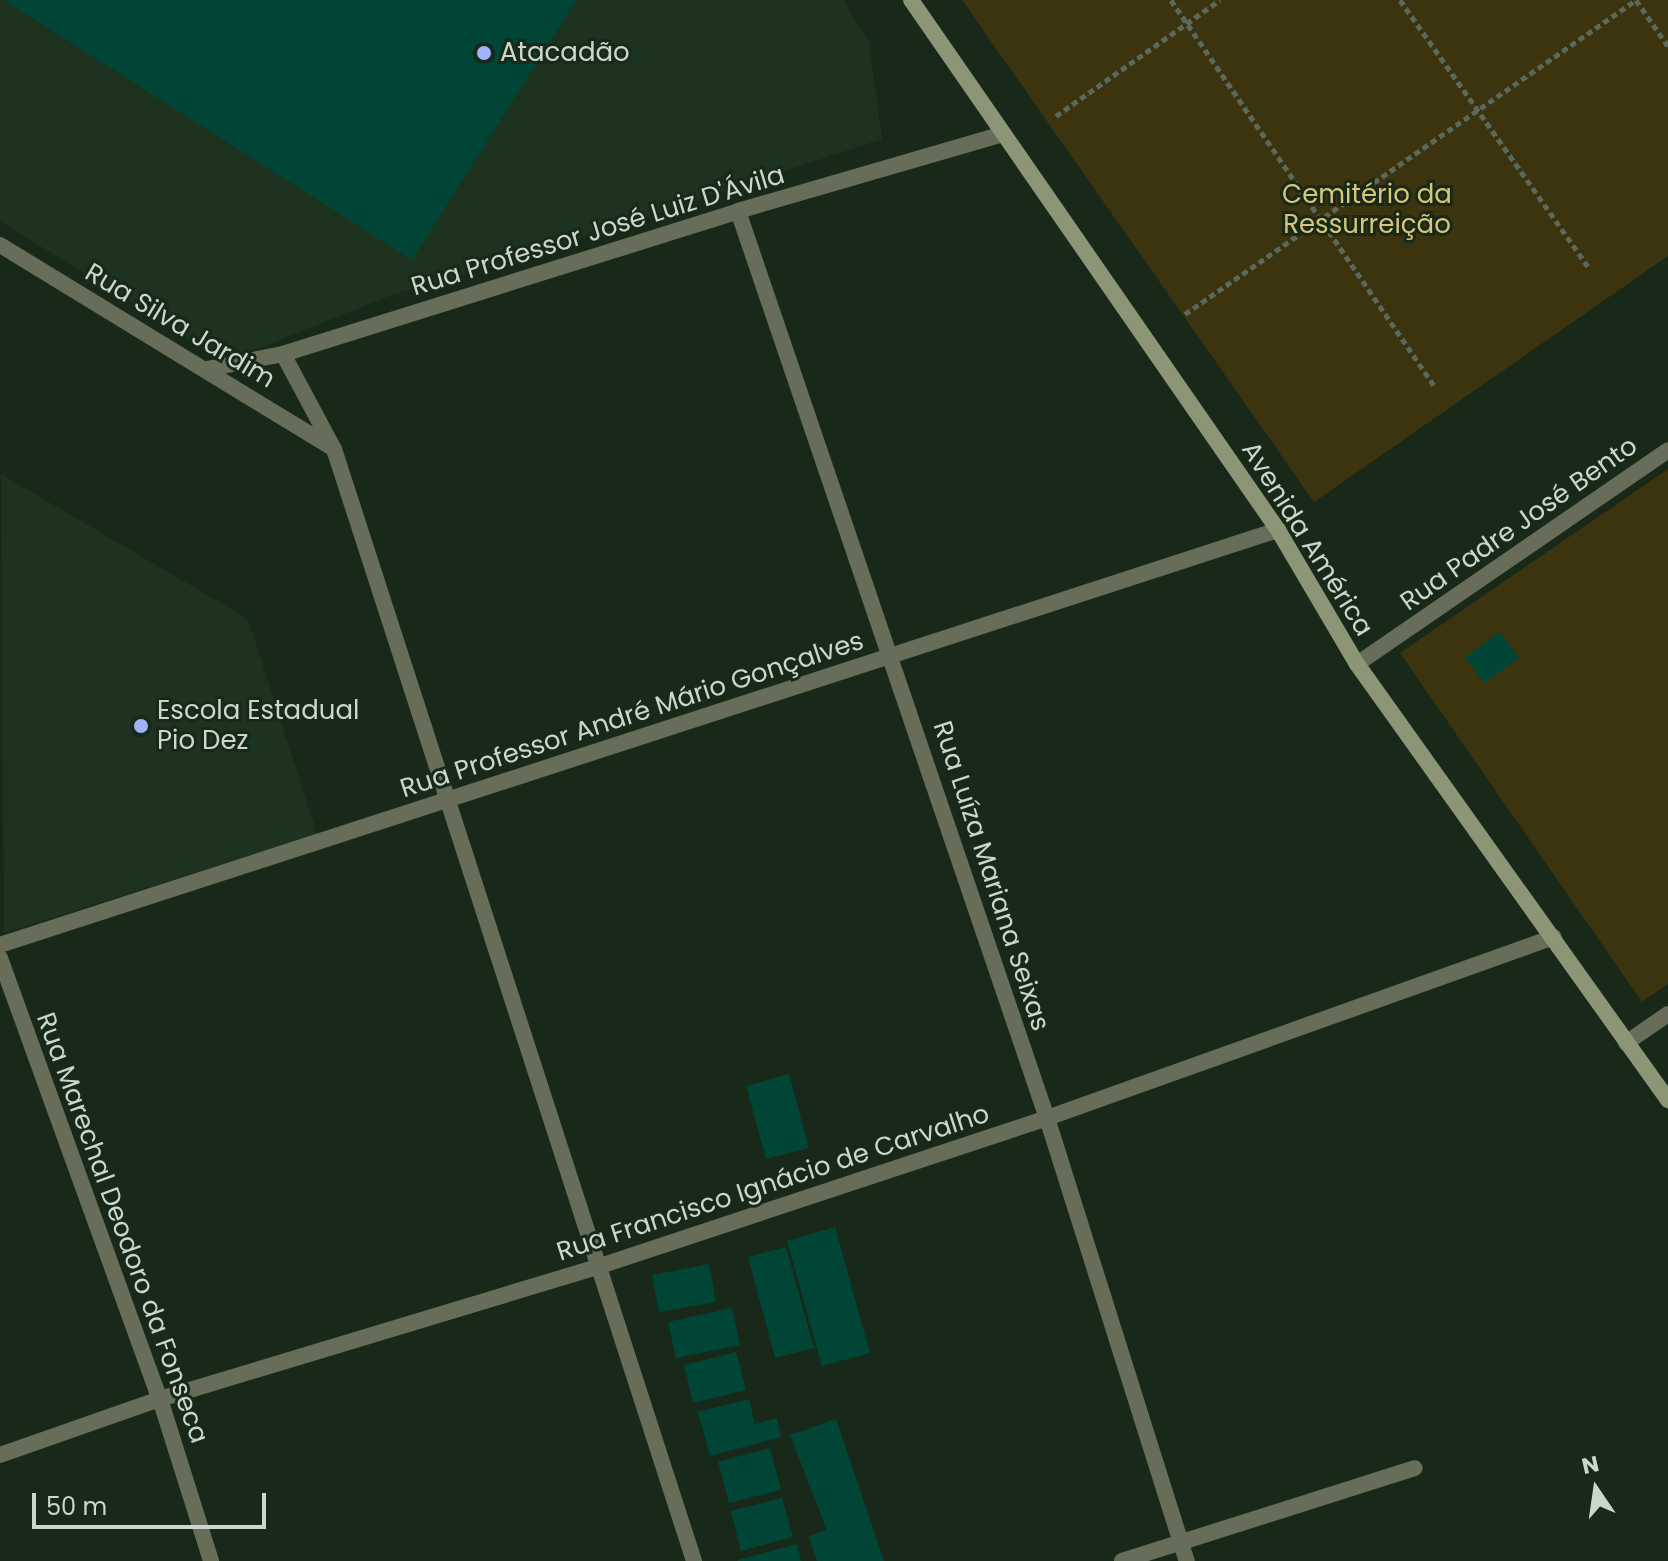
<!DOCTYPE html>
<meta charset="utf-8">
<style>
body{margin:0}
#map{position:relative;width:1668px;height:1561px;overflow:hidden;background:#18291a;font-family:Poppins,sans-serif}
div>[style]{position:absolute}
.built>*{inset:0;background:#1d331f}
.green>*{inset:0;background:#3c340e}
.building>*{inset:0;background:#004536}
.path>*{height:5px;margin-top:-2.5px;transform-origin:0;background:repeating-linear-gradient(90deg,#5a695c 0 6px,transparent 0 10px)}
.street>*{height:16px;margin:-8px;padding:0 8px;transform-origin:8px;border-radius:8px;background:#676d59}
.secondary>*{height:16px;margin:-8px;padding:0 8px;transform-origin:8px;border-radius:8px;background:#8c9676}
.dots>*{width:22px;height:22px;translate:-50% -50%;box-sizing:border-box;border:4px solid #18291a;border-radius:50%}
span{translate:-50% -50%;white-space:nowrap;text-align:center;line-height:1.15;-webkit-text-stroke:6px #18291a;paint-order:stroke}
.poi-label{font-size:26px;color:#cbd6cc}
.left{translate:0 -50%;text-align:left}
.park-label{font-size:26px;color:#d7c578}
.street-label{font-size:26px;color:#cbd6cc}
.north{position:absolute;left:1556px;top:1449px;width:80px;height:80px;-webkit-text-stroke:6px #18291a;paint-order:stroke;rotate:347deg;font-size:22px;font-weight:700;line-height:32px;text-align:center;color:#cbd6cc}
.north::after{content:'';display:block;margin:auto;width:28px;height:36px;background:#cbd6cc;clip-path:polygon(50% 0,100% 100%,50% 72%,0 100%)}
.scale{position:absolute;left:32px;top:1493px;width:234px;height:36px;box-sizing:border-box;border:4px solid #cbd6cc;border-top:0;padding-left:10px;font-size:24px;line-height:28px;white-space:nowrap;color:#cbd6cc;-webkit-text-stroke:6px #18291a;paint-order:stroke}
</style>
<div id="map">
<div class="built">
<i style="clip-path:polygon(0 0,843px 0,869px 42px,882px 139px,499px 265px,394px 294px,242px 355px,216px 355px,0 221px)"></i>
<i style="clip-path:polygon(1px 474px,248px 619px,317px 834px,4px 933px)"></i>
</div>
<div class="green">
<i style="clip-path:polygon(962px 0,1668px 0,1668px 256px,1314px 502px)"></i>
<i style="clip-path:polygon(1668px 469px,1668px 984px,1642px 1002px,1400px 653px)"></i>
</div>
<div class="building">
<i style="clip-path:polygon(4px 0,576px 0,412px 260px)"></i>
<i style="clip-path:polygon(1500px 632px,1519px 658px,1484px 683px,1465px 657px)"></i>
<i style="clip-path:polygon(789px 1074px,809px 1148px,766px 1159px,746px 1086px)"></i>
<i style="clip-path:polygon(835px 1227px,870px 1353px,822px 1366px,787px 1241px)"></i>
<i style="clip-path:polygon(786px 1247px,814px 1348px,775px 1358px,748px 1257px)"></i>
<i style="clip-path:polygon(709px 1264px,716px 1302px,659px 1312px,652px 1275px)"></i>
<i style="clip-path:polygon(732px 1308px,740px 1345px,676px 1358px,668px 1322px)"></i>
<i style="clip-path:polygon(736px 1352px,746px 1390px,693px 1403px,684px 1365px)"></i>
<i style="clip-path:polygon(749px 1399px,755px 1424px,777px 1418px,781px 1437px,710px 1456px,698px 1412px)"></i>
<i style="clip-path:polygon(836px 1419px,884px 1561px,817px 1561px,809px 1536px,827px 1530px,790px 1435px)"></i>
<i style="clip-path:polygon(770px 1448px,781px 1490px,729px 1503px,718px 1462px)"></i>
<i style="clip-path:polygon(782px 1498px,793px 1537px,741px 1551px,731px 1511px)"></i>
<i style="clip-path:polygon(797px 1544px,801px 1561px,738px 1561px,738px 1560px)"></i>
</div>
<div class="path">
<i style="left:1171px;top:0;width:467px;rotate:55.7deg"></i>
<i style="left:1400px;top:0;width:327px;rotate:54.8deg"></i>
<i style="left:1636px;top:0;width:56px;rotate:55.2deg"></i>
<i style="left:1056px;top:116px;width:201px;rotate:-35.3deg"></i>
<i style="left:1185px;top:314px;width:550px;rotate:-34.85deg"></i>
</div>
<div class="street">
<i style="left:738px;top:211px;width:958px;rotate:71.19deg"></i>
<i style="left:1047px;top:1118px;width:465px;rotate:72.5deg"></i>
<i style="left:0;top:245px;width:389px;rotate:31.4deg"></i>
<i style="left:283px;top:354px;width:108px;rotate:61.8deg"></i>
<i style="left:334px;top:449px;width:1169px;rotate:72.06deg"></i>
<i style="left:207px;top:369px;width:77px;rotate:-11.2deg"></i>
<i style="left:283px;top:354px;width:477px;rotate:-17.4deg"></i>
<i style="left:738px;top:211px;width:276px;rotate:-16.2deg"></i>
<i style="left:1357px;top:664px;width:378px;rotate:-34.5deg"></i>
<i style="left:0;top:945px;width:1344px;rotate:-17.99deg"></i>
<i style="left:0;top:958px;width:469px;rotate:70.1deg"></i>
<i style="left:160px;top:1399px;width:170px;rotate:72.5deg"></i>
<i style="left:1626px;top:1043px;width:51px;rotate:-34.6deg"></i>
<i style="left:0;top:1455px;width:170px;rotate:-19.3deg"></i>
<i style="left:160px;top:1399px;width:457px;rotate:-16.8deg"></i>
<i style="left:597px;top:1267px;width:474px;rotate:-18.3deg"></i>
<i style="left:1047px;top:1118px;width:538px;rotate:-19.65deg"></i>
<i style="left:1122px;top:1561px;width:307px;rotate:-17.6deg"></i>
</div>
<div class="secondary">
<i style="left:911px;top:0;width:645px;rotate:55.3deg"></i>
<i style="left:1278px;top:530px;width:156px;rotate:59.5deg"></i>
<i style="left:1357px;top:664px;width:536px;rotate:54.5deg"></i>
</div>
<div class="dots">
<i style="left:484px;top:53px;background:#9fb3fd"></i>
<i style="left:141px;top:726px;background:#9fb3fd"></i>
</div>
<div class="poi-label">
<span class="left" style="left:500px;top:53px">Atacadão</span>
<span class="left" style="left:157px;top:726px">Escola Estadual<br>Pio Dez</span>
</div>
<div class="park-label">
<span style="left:1367px;top:210px">Cemitério da<br>Ressurreição</span>
</div>
<div class="street-label">
<span style="left:598px;top:231px;rotate:-17deg">Rua Professor José Luiz D'Ávila</span>
<span style="left:180px;top:326px;rotate:31deg">Rua Silva Jardim</span>
<span style="left:1519px;top:524px;rotate:-35deg">Rua Padre José Bento</span>
<span style="left:1307px;top:539px;rotate:58deg">Avenida América</span>
<span style="left:632px;top:715px;rotate:-18deg">Rua Professor André Mário Gonçalves</span>
<span style="left:991px;top:876px;rotate:72deg">Rua Luíza Mariana Seixas</span>
<span style="left:773px;top:1183px;rotate:-18deg">Rua Francisco Ignácio de Carvalho</span>
<span style="left:122px;top:1228px;rotate:70deg">Rua Marechal Deodoro da Fonseca</span>
</div>
<div class="north">N</div>
<div class="scale">50 m</div>
</div>
